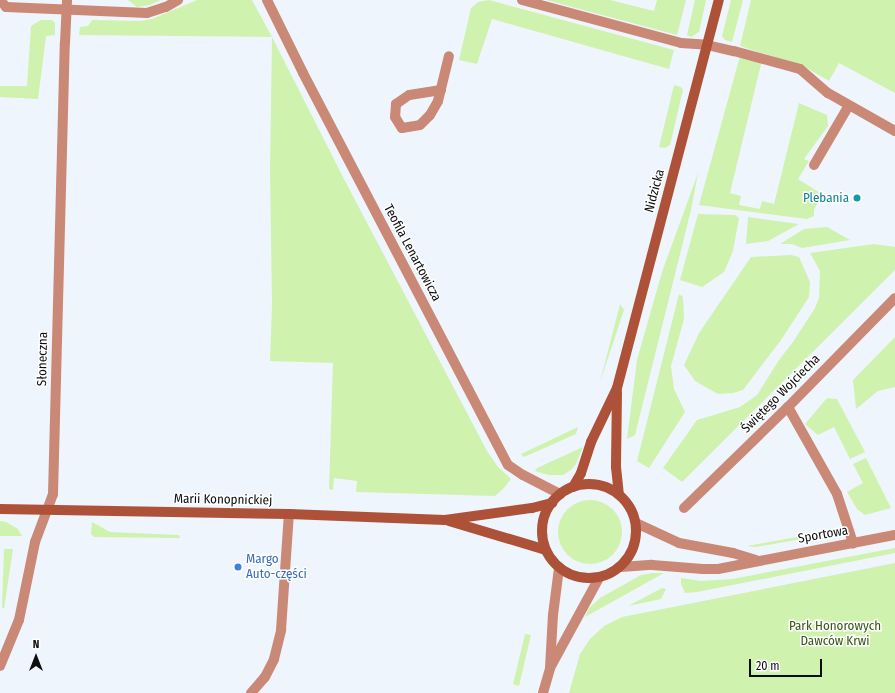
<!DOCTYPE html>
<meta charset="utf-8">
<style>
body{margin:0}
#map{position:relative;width:895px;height:693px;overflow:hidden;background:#eff5fd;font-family:"Fira Sans Condensed",sans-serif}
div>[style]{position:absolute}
.green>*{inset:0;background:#cff2ae}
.round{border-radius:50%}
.lane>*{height:10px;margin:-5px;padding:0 5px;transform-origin:5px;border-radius:5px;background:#c98976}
.street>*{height:10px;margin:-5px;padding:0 5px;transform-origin:5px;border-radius:5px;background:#c98976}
.secondary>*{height:10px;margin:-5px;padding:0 5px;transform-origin:5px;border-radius:5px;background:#ad5238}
.secondary>.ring{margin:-5px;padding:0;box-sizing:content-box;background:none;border:10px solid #ad5238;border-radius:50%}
.dots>*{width:11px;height:11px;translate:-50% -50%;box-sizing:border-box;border:2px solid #fff;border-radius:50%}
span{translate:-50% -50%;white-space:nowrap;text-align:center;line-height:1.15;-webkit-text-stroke:3px #fff;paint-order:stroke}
.street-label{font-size:13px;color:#0c0e10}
.culture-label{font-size:13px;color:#0d838f}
.right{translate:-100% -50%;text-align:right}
.shop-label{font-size:13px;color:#366cbe}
.left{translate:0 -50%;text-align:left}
.park-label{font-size:13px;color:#3a5518}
.north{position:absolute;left:16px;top:637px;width:40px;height:40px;-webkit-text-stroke:3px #fff;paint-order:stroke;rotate:0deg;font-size:11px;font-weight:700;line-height:16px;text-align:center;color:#0c0e10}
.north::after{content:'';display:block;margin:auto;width:14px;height:18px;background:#0c0e10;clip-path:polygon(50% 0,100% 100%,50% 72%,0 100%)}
.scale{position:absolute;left:749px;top:659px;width:73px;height:18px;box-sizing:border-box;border:2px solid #0c0e10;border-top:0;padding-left:5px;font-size:12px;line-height:14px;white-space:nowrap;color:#0c0e10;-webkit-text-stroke:3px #fff;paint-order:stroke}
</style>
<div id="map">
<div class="green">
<i style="clip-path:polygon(128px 0,161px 0,150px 5px,137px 7px)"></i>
<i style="clip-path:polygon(197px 0,252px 0,272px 37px,344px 179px,487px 451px,498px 467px,511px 479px,504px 488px,495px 496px,356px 492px,357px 481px,334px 478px,333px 490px,329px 489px,333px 363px,270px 361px,272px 304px,270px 171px,272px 37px,79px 35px,80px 27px,88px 26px,92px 20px,141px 21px,152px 19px)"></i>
<i style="clip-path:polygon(489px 0,674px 50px,669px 69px,492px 19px,477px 64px,459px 60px,471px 8px,478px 2px)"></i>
<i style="clip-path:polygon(546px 0,610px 0,654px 11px,657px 0,686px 0,677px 35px)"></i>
<i style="clip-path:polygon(695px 0,706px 0,699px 32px,691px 37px,687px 35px)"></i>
<i style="clip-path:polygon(731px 0,743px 0,732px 42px,725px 40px,722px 36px)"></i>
<i style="clip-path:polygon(751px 0,895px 0,895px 93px,839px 63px,829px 81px,805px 67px,740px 46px)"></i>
<i style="clip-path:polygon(41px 20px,52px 20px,55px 23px,55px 35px,46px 36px,38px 99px,0 97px,0 86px,27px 86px,31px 26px)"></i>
<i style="clip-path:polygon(740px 56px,761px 64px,730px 193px,741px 196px,739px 205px,760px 209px,762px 201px,774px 204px,799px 103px,827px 115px,828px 126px,804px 159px,809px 161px,798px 179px,822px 194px,814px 210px,814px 216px,807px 219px,699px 205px)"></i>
<i style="clip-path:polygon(674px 85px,681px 87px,683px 90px,670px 145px,665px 148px,659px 147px)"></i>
<i style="clip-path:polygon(698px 173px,691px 210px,635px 435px,627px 439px,637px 360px,662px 272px)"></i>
<i style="clip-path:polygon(698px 214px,735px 215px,739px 218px,733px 251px,724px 272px,702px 287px,680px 280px)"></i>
<i style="clip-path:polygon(748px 217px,799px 224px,768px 241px,746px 244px)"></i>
<i style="clip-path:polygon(827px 227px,850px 240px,802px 248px,792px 244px,780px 244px,804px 229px)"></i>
<i style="clip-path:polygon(874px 244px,895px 247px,895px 270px,682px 482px,663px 468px,697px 420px,740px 407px,757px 395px,779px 360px,793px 342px,815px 308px,819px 298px,820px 271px,810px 253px)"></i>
<i style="clip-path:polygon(791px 255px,799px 257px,810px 282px,809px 297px,781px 340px,743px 390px,733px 393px,718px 394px,695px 381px,684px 365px,699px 333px,751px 257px)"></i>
<i style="clip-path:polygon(679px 294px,683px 297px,684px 319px,671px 366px,674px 389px,685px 412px,649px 468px,637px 461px)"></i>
<i style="clip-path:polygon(620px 304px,624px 310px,600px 382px)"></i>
<i style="clip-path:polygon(895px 337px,895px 387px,878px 391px,856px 409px,853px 380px)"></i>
<i style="clip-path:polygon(827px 398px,837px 399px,865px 452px,850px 459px,834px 427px,818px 435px,805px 424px)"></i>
<i style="clip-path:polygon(578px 427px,576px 434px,524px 457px,521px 454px)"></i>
<i style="clip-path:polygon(583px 447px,576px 464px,571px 470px,563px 475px,549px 475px,535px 471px,537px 468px)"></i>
<i style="clip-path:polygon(866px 458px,891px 508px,865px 515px,857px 509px,847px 492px,863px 483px,853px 464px)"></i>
<i class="round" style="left:558px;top:500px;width:64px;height:64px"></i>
<i style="clip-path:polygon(0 521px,6px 522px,18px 529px,22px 536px,0 536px)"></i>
<i style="clip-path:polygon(92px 522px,110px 532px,179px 535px,180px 538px,94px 537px,91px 534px)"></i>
<i style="clip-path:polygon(814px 534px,802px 539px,756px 547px,747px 546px)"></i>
<i style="clip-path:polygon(895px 548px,895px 553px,697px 592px,685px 593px,681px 584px,681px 578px,701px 581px,732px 579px)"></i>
<i style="clip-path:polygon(4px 549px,13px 549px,4px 609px,2px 607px)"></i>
<i style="clip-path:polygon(895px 563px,895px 693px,569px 693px,580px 654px,590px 639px,604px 626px,622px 617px)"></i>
<i style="clip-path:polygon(652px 573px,664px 573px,585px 617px,589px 608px,600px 598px,641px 575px)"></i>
<i style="clip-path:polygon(662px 588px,666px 589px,661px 599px,628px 606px)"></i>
<i style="clip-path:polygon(525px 634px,531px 635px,519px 686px,513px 684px)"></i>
</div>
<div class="lane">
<i style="left:0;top:0;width:9px;rotate:49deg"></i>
<i style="left:6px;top:7px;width:141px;rotate:2.4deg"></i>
<i style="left:147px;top:13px;width:20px;rotate:-18deg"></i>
<i style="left:166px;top:7px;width:14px;rotate:-30deg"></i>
<i style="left:522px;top:0;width:165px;rotate:15.1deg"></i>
<i style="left:681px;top:43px;width:26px;rotate:4deg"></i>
<i style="left:707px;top:45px;width:28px;rotate:13deg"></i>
<i style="left:734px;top:51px;width:68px;rotate:15.3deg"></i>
<i style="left:800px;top:69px;width:37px;rotate:41deg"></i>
<i style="left:828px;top:93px;width:77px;rotate:29.6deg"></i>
<i style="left:65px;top:43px;width:43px;rotate:-87.3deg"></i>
<i style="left:441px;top:90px;width:32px;rotate:171deg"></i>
<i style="left:409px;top:95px;width:16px;rotate:145deg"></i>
<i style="left:396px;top:104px;width:13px;rotate:94deg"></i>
<i style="left:395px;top:117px;width:13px;rotate:58deg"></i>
<i style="left:402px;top:128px;width:18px;rotate:-9deg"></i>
<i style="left:420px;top:125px;width:14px;rotate:-45deg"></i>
<i style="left:430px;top:115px;width:16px;rotate:-60deg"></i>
<i style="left:438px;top:101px;width:46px;rotate:-76.3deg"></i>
<i style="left:814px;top:165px;width:69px;rotate:-59.7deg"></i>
</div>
<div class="street">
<i style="left:267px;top:0;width:81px;rotate:63.7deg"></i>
<i style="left:303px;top:73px;width:442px;rotate:62.4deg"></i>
<i style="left:508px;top:465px;width:18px;rotate:34deg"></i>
<i style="left:523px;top:475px;width:42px;rotate:27.2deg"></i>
<i style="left:788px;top:407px;width:100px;rotate:60.6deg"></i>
<i style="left:837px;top:494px;width:52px;rotate:71.9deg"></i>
<i style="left:684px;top:508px;width:145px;rotate:-44.2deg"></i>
<i style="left:788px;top:407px;width:153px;rotate:-45.5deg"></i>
<i style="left:636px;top:523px;width:47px;rotate:24.9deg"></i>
<i style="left:679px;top:543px;width:55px;rotate:10.5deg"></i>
<i style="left:733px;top:553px;width:24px;rotate:17deg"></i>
<i style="left:621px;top:567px;width:31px;rotate:-4deg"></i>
<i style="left:652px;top:565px;width:51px;rotate:4.5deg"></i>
<i style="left:703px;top:569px;width:15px"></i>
<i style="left:718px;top:569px;width:180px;rotate:-10.9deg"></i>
<i style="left:0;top:666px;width:50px;rotate:-67.6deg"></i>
<i style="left:19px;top:620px;width:80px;rotate:-78.4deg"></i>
<i style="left:35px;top:542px;width:51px;rotate:-69.4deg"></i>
<i style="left:53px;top:494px;width:451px;rotate:-88.5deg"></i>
<i style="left:551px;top:666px;width:100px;rotate:-61.4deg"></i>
<i style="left:251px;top:693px;width:21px;rotate:-49deg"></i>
<i style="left:265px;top:677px;width:20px;rotate:-63deg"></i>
<i style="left:274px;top:659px;width:30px;rotate:-76deg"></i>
<i style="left:281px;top:630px;width:116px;rotate:-86.1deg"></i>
<i style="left:543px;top:693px;width:26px;rotate:-74deg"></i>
<i style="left:550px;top:668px;width:53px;rotate:-86.8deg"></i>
<i style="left:553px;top:615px;width:47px;rotate:-82.7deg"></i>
</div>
<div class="secondary">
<i style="left:617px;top:392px;width:75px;rotate:90.8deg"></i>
<i style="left:616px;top:467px;width:27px;rotate:84deg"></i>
<i class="ring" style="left:542px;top:484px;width:84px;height:84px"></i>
<i style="left:573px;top:487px;width:16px;rotate:-60deg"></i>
<i style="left:581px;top:473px;width:33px;rotate:-72deg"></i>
<i style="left:591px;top:442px;width:60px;rotate:-64.3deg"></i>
<i style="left:617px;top:388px;width:401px;rotate:-75.3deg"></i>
<i style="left:0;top:509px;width:289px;rotate:1deg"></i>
<i style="left:289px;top:514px;width:156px;rotate:2.2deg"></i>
<i style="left:445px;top:520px;width:88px;rotate:-7.9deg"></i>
<i style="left:532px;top:508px;width:21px;rotate:-14deg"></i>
<i style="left:449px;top:521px;width:101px;rotate:16.6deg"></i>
</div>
<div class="dots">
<i style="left:857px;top:198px;background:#0f9aa8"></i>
<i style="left:238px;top:567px;background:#3f7fe0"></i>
</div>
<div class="street-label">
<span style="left:655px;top:191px;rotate:-75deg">Nidzicka</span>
<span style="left:412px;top:253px;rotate:62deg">Teofila Lenartowicza</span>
<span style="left:43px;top:359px;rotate:-89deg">Słoneczna</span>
<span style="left:781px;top:394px;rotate:-45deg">Świętego Wojciecha</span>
<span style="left:223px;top:500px;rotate:1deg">Marii Konopnickiej</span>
<span style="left:823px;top:535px;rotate:-10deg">Sportowa</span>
</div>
<div class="culture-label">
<span class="right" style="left:849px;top:198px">Plebania</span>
</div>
<div class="shop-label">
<span class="left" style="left:246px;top:567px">Margo<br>Auto-części</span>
</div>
<div class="park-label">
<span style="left:835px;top:634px">Park Honorowych<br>Dawców Krwi</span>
</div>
<div class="north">N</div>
<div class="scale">20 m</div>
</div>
